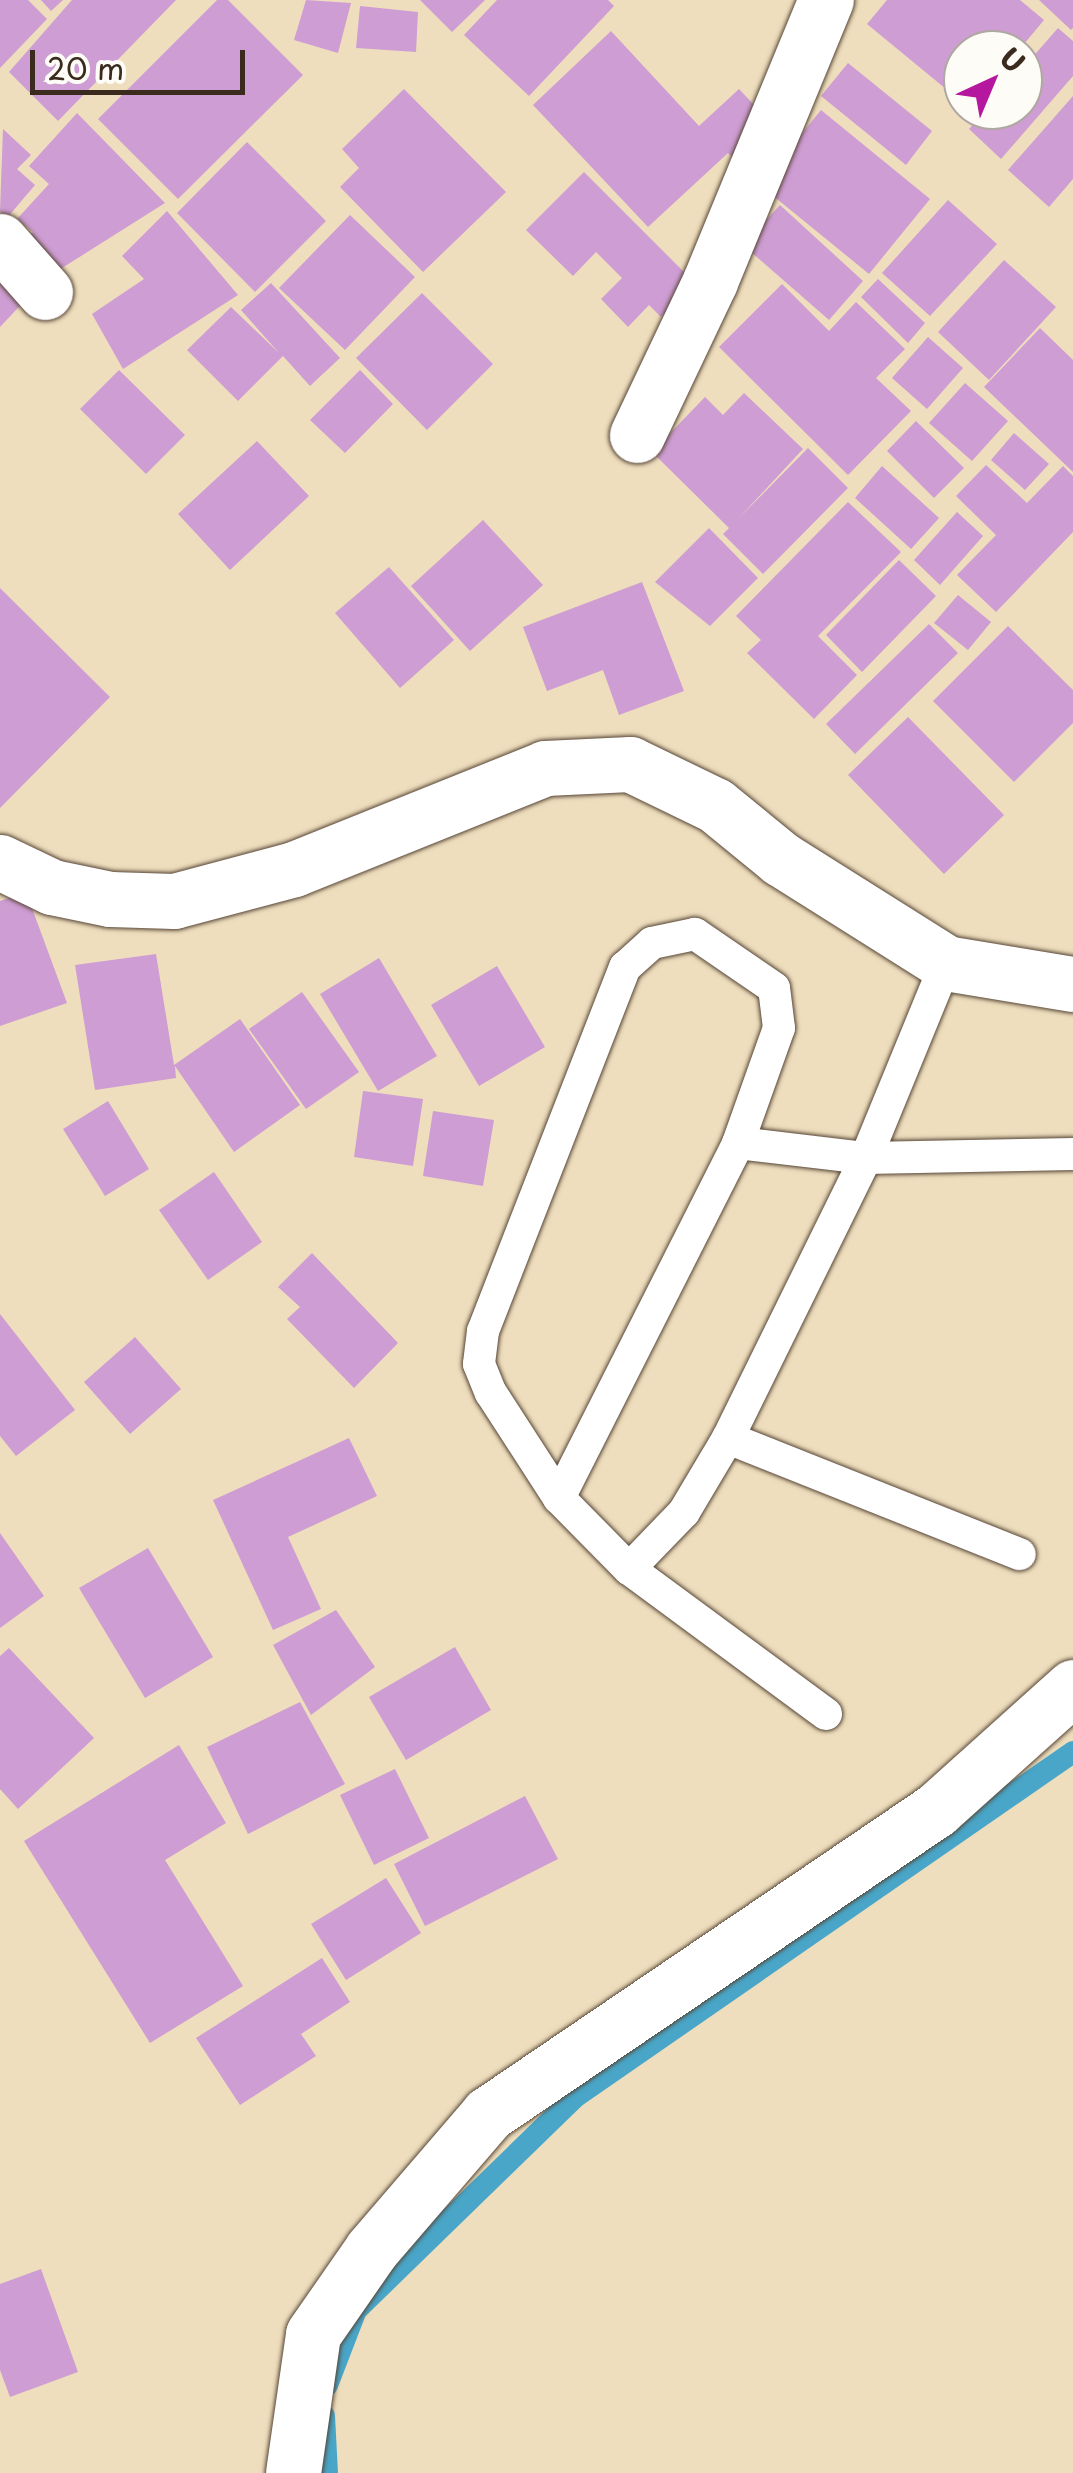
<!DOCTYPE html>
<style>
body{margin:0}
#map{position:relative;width:1073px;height:2473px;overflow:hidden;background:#eedebd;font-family:"Playpen Sans",sans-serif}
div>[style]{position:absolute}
.stream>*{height:22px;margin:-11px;padding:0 11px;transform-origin:11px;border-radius:11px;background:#49a6c8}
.building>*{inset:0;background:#ce9dd3}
.roads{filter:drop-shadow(0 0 2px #564536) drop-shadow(0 0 2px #564536)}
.service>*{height:32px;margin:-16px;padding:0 16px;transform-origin:16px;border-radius:16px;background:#fff}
.minor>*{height:55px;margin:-27.5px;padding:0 27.5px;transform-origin:27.5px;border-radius:27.5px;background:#fff}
span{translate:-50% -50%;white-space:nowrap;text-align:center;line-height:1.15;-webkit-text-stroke:8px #fdfcf7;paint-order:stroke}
.north{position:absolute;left:943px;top:30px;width:100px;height:100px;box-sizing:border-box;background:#fdfcf7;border:2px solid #afa8a0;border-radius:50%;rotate:44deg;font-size:28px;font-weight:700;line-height:40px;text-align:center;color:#3b2a1e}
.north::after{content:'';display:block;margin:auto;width:35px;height:45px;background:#b5179e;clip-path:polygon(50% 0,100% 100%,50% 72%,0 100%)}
.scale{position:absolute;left:30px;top:50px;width:215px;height:45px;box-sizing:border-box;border:5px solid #3b2a1e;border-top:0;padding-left:12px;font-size:30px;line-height:35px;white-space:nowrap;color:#3b2a1e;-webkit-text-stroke:8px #fdfcf7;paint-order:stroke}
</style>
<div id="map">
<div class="stream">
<i style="left:327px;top:2385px;width:80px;rotate:-68.9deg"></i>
<i style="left:356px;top:2310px;width:305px;rotate:-44.2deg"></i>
<i style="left:575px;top:2097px;width:606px;rotate:-34.71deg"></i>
<i style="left:324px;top:2416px;width:57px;rotate:87deg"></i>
</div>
<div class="building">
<i style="clip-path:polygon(0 0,28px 0,47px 19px,0 68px)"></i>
<i style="clip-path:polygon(41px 0,63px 0,51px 11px)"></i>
<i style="clip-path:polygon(72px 0,176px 0,58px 121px,9px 72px)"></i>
<i style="clip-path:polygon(217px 0,228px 0,303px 75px,178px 199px,98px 119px)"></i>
<i style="clip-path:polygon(306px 0,351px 3px,338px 53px,294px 40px)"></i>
<i style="clip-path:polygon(420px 0,485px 0,452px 32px)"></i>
<i style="clip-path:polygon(497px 0,608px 0,614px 6px,529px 96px,464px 35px)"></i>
<i style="clip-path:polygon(887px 0,1020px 0,1044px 20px,1019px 50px,963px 50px,963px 103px,867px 24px)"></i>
<i style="clip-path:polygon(1039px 0,1073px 0,1073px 28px,1071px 30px)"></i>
<i style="clip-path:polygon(360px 6px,418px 12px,416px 52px,356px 48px)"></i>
<i style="clip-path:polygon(1058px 28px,1073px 41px,1073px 76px,1001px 159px,969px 129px,986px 110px,1023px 110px,1023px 68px)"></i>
<i style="clip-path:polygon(611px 31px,699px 126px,739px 89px,771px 123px,733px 158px,728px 153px,648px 227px,533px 105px)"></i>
<i style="clip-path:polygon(848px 63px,932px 131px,906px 165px,821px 96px)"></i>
<i style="clip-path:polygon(404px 89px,506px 192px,423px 272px,340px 187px,359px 168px,342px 149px)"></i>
<i style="clip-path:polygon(1073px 96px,1073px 179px,1049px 207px,1008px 170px)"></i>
<i style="clip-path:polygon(821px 110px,930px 199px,869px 274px,760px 185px)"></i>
<i style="clip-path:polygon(77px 113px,165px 203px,43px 280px,13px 253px,33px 232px,17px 219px,49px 184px,29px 166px)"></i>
<i style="clip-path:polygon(3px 129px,31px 155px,17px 169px,35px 185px,7px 218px,0 211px)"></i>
<i style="clip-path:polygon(247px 142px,326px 221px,255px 292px,177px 213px)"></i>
<i style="clip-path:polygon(584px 172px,694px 282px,661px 317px,649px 305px,628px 327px,601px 299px,622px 278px,596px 252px,573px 276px,526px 230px)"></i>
<i style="clip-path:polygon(948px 200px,997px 244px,930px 316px,882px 273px)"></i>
<i style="clip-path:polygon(780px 205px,863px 281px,829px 320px,743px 245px)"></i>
<i style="clip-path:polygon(167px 211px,238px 295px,123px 369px,92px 314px,144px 279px,122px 256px)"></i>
<i style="clip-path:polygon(350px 215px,415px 277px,345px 350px,279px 288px)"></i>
<i style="clip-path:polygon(1004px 260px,1056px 307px,989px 380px,938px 332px)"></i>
<i style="clip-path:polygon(0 265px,31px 294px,0 327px)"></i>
<i style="clip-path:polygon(878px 279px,925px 323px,908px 343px,861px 297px)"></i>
<i style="clip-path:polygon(271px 283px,340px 358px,310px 386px,283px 356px,238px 401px,187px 350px,231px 307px,279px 353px,241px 310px)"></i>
<i style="clip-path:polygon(782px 284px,829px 331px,856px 302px,905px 349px,876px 378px,911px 411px,848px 475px,719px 347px)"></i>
<i style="clip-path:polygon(422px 293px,493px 364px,427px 430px,356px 358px)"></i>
<i style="clip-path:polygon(1040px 328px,1073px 360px,1073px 472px,984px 387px)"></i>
<i style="clip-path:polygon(928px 337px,963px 368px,927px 409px,892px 378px)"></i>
<i style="clip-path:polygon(119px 370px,185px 435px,146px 474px,80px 409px)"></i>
<i style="clip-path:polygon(360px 370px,393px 404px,345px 453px,310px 420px)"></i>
<i style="clip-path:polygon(965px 383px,1008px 421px,972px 461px,929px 423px)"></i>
<i style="clip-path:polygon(744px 393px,803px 449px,738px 519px,808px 448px,848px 488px,763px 574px,723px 534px,729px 528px,652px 452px,705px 397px,723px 415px)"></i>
<i style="clip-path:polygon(916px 421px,964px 468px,934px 498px,887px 451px)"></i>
<i style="clip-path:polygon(1014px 433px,1049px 464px,1025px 490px,991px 460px)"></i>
<i style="clip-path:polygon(257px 441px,309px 496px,230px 570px,178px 514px)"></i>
<i style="clip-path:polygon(986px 465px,1027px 503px,1063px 466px,1073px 476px,1073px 532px,996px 612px,957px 575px,996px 535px,956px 496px)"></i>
<i style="clip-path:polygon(882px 466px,939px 518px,911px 549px,855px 498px)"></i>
<i style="clip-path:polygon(848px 502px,901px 552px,818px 636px,857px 675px,814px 719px,747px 653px,761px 640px,736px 616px)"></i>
<i style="clip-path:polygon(957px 512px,983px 536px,940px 585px,914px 560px)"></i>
<i style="clip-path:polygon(483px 520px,543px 585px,470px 651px,411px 586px)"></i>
<i style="clip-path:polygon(709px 528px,758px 578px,710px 626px,655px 582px)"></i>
<i style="clip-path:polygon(899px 560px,936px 596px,862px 672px,826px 635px)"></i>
<i style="clip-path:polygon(389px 567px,454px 640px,400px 688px,335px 613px)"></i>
<i style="clip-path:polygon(642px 582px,684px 691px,619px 715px,603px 670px,547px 691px,523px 627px)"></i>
<i style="clip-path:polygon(0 588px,110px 697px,0 808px)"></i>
<i style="clip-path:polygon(958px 595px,991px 622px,968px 650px,934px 623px)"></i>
<i style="clip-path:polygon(929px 624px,958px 653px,855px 754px,826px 724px)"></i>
<i style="clip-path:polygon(1008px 626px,1073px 690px,1073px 723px,1014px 782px,933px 701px)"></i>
<i style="clip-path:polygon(908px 717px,1004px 815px,944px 874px,848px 775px)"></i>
<i style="clip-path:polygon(26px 892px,67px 1003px,0 1026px,0 901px)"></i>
<i style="clip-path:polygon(156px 954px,174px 1065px,240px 1019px,300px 1105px,234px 1152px,175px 1066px,176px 1078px,95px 1090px,75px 965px)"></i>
<i style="clip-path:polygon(379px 958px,437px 1056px,378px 1091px,320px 994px)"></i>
<i style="clip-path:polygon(497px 966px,545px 1047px,479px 1086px,431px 1005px)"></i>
<i style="clip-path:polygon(302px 992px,359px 1072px,306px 1109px,249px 1029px)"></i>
<i style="clip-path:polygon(363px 1091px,423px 1099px,413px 1166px,354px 1157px)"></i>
<i style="clip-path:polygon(108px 1101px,149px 1169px,105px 1196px,63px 1129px)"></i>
<i style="clip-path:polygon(433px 1111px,494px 1120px,483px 1186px,423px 1176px)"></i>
<i style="clip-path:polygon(214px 1172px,262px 1242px,208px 1280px,159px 1210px)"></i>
<i style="clip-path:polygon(312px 1253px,398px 1343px,354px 1388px,287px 1319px,300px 1307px,278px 1287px)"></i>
<i style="clip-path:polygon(0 1314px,75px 1410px,16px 1456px,0 1436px)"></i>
<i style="clip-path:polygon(135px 1337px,181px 1389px,130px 1434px,84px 1382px)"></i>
<i style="clip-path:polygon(349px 1438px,377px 1496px,288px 1537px,321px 1609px,273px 1630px,213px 1500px)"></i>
<i style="clip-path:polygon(0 1533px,44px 1596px,0 1628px)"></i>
<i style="clip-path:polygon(148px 1548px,213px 1657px,145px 1698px,79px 1588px)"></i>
<i style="clip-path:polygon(336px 1610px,375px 1667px,311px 1715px,273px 1645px)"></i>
<i style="clip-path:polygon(455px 1647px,491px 1710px,406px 1760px,369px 1697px)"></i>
<i style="clip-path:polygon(9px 1648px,94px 1738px,18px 1809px,0 1789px,0 1656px)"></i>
<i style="clip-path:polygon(300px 1702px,345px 1784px,248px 1834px,207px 1747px)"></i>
<i style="clip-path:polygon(179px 1745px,226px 1823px,165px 1860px,243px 1986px,150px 2043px,24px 1841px)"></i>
<i style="clip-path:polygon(395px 1769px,429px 1838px,374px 1865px,340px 1795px)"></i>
<i style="clip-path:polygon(525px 1796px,558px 1859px,425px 1926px,394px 1864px)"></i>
<i style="clip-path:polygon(386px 1878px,421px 1933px,346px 1980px,311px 1924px)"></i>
<i style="clip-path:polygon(322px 1958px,350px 2002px,301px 2034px,316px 2056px,240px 2105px,196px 2038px)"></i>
<i style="clip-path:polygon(41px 2269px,78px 2372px,10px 2397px,0 2370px,0 2284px)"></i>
</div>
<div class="roads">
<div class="service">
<i style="left:738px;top:1143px;width:129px;rotate:6.7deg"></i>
<i style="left:866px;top:1158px;width:207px;rotate:-1.1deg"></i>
<i style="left:728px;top:1438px;width:314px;rotate:21.7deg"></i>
<i style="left:559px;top:1498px;width:398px;rotate:-63.2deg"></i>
<i style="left:738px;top:1143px;width:122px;rotate:-70.4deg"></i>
<i style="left:779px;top:1028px;width:40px;rotate:-97.1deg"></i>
<i style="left:774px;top:988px;width:96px;rotate:-145.6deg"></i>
<i style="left:695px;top:934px;width:44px;rotate:168.2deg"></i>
<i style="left:652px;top:943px;width:36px;rotate:138deg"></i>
<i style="left:625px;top:967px;width:391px;rotate:111.3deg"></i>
<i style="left:483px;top:1331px;width:33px;rotate:97deg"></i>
<i style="left:479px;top:1364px;width:31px;rotate:68deg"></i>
<i style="left:491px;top:1393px;width:125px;rotate:57.1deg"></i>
<i style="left:559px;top:1498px;width:100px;rotate:45.4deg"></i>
<i style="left:826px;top:1714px;width:245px;rotate:-143.6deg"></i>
<i style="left:629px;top:1569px;width:79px;rotate:-46deg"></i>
<i style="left:684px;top:1512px;width:86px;rotate:-59.3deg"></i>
<i style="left:728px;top:1438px;width:312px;rotate:-63.8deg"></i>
<i style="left:866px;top:1158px;width:211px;rotate:-67.7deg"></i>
</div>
<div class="minor">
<i style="left:0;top:241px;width:68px;rotate:48.6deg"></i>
<i style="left:637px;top:435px;width:170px;rotate:-64.6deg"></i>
<i style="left:710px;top:281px;width:304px;rotate:-67.6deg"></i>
<i style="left:0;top:862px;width:58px;rotate:25.7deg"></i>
<i style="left:52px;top:887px;width:59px;rotate:11.7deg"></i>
<i style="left:110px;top:899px;width:64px;rotate:1.8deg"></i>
<i style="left:174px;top:901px;width:124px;rotate:-14.9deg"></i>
<i style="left:294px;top:869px;width:271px;rotate:-21.9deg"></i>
<i style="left:545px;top:768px;width:85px;rotate:-2.7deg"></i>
<i style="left:630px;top:764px;width:94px;rotate:25.8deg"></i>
<i style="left:715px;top:805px;width:85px;rotate:39.3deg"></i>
<i style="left:781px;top:859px;width:195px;rotate:32.2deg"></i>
<i style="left:946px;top:963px;width:129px;rotate:9.4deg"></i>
<i style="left:293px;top:2473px;width:140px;rotate:-81.8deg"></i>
<i style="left:313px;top:2334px;width:103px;rotate:-55.2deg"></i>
<i style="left:372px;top:2249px;width:178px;rotate:-49.3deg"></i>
<i style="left:488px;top:2114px;width:541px;rotate:-34.16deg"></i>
<i style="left:936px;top:1810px;width:184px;rotate:-41.9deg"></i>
</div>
</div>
<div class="north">U</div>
<div class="scale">20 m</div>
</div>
